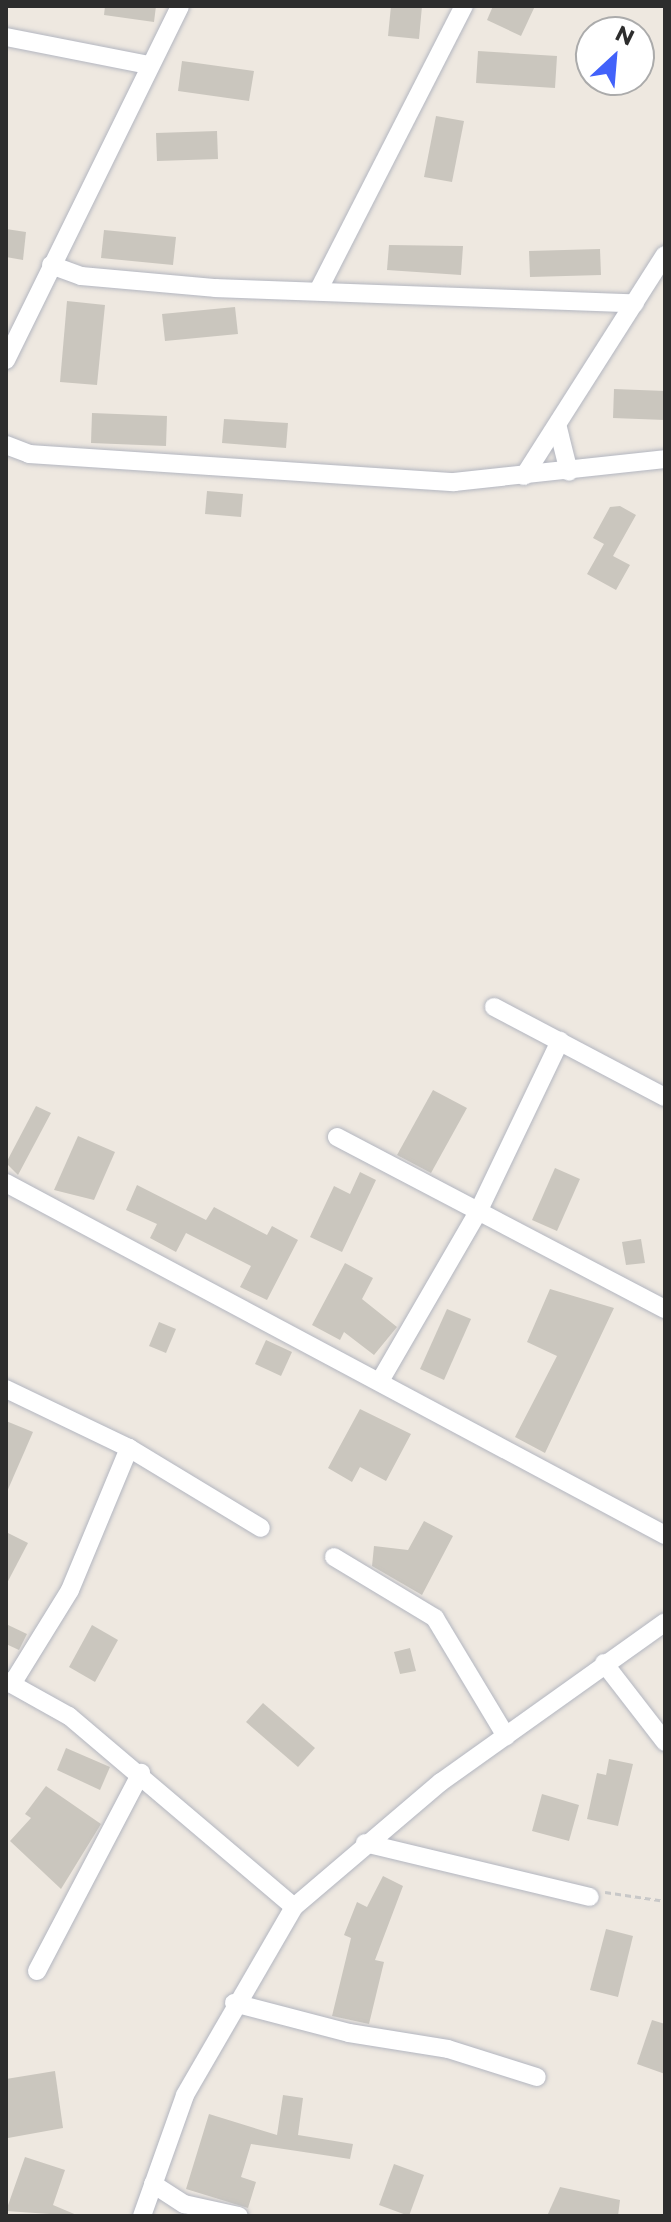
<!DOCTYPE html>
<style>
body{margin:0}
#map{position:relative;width:671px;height:2222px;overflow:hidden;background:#eee8e0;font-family:Montserrat,sans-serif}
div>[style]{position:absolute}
.building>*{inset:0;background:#cac6be}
.path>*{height:3px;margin-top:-1.5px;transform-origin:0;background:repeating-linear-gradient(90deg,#c8c8c8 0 6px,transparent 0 10px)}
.roads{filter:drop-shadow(0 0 2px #b3b6c0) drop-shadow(0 0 2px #b3b6c0)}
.street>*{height:18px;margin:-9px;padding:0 9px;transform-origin:9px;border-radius:9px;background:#fff}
span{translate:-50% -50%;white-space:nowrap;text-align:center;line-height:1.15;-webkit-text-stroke:6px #fff;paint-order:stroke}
.frame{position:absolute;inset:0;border:8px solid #2d2d2d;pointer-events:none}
.north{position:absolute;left:575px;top:16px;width:80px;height:80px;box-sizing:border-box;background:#fff;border:2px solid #ababab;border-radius:50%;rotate:26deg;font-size:22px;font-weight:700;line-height:32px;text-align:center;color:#2d2d2d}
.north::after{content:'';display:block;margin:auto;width:28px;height:36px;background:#4262fa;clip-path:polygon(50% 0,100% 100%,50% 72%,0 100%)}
</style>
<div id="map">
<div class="building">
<i style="clip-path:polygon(105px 6px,156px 6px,154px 22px,104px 15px)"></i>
<i style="clip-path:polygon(391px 6px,422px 6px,419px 39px,388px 36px)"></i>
<i style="clip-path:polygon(493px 6px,535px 6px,521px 36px,487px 20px)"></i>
<i style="clip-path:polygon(478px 51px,557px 56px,555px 88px,476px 83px)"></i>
<i style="clip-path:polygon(182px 61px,254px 71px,249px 101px,178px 91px)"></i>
<i style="clip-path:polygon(436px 116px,464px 121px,452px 182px,424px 177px)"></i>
<i style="clip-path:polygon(217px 131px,218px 159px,157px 161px,156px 133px)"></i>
<i style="clip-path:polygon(6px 229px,26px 232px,23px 260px,6px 257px)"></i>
<i style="clip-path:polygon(104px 230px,176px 237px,173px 265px,101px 258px)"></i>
<i style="clip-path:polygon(389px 245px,463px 246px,461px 275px,387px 270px)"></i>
<i style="clip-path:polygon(600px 249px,601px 275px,530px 277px,529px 251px)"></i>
<i style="clip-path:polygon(67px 301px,105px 305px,97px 385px,60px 382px)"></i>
<i style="clip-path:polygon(235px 307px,238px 334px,165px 341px,162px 314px)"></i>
<i style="clip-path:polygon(614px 389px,665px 391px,665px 420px,613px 418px)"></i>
<i style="clip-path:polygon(92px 413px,167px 416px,166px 446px,91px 443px)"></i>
<i style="clip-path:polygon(224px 419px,288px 423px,286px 448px,222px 443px)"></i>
<i style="clip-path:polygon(207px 491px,243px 494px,241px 517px,205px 514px)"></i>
<i style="clip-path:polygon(620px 506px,636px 515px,613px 556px,630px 565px,616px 590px,587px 574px,604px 544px,593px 538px,610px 507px)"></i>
<i style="clip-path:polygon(433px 1090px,467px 1108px,431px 1173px,397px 1155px)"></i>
<i style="clip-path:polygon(36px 1106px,51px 1113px,18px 1175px,6px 1163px)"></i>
<i style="clip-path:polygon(78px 1136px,115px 1152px,94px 1200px,54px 1190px)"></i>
<i style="clip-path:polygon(555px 1168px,580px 1179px,557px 1231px,532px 1220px)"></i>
<i style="clip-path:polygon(360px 1172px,376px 1180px,342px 1252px,310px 1237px,334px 1186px,350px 1194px)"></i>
<i style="clip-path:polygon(137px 1185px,206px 1220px,214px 1207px,267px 1235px,272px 1226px,298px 1240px,267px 1300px,240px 1287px,251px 1266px,186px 1233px,176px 1252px,150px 1238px,157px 1224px,126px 1210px)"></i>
<i style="clip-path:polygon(641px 1239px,645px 1263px,626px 1265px,622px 1242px)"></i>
<i style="clip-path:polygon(345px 1263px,373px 1278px,362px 1299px,397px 1327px,374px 1355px,344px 1332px,340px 1340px,312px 1325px)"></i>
<i style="clip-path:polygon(550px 1289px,614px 1308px,545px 1453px,515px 1437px,557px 1356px,527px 1342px)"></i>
<i style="clip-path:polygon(447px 1309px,471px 1319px,444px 1380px,420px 1369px)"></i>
<i style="clip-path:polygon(159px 1322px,176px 1329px,166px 1353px,149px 1346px)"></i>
<i style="clip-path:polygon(266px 1340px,292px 1352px,281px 1376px,255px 1364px)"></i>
<i style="clip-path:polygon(360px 1409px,411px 1434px,386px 1481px,360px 1467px,352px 1482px,328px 1468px)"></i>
<i style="clip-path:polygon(6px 1421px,33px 1432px,6px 1494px)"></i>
<i style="clip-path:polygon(424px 1521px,453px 1536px,422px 1595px,372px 1566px,374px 1546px,408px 1550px)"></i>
<i style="clip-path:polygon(6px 1532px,28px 1543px,6px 1585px)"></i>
<i style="clip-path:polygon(6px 1624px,27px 1634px,19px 1650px,6px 1644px)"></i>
<i style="clip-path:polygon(92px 1625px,118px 1640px,95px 1682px,69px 1667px)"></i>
<i style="clip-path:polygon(410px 1648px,416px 1671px,400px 1674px,394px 1652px)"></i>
<i style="clip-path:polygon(263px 1703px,315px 1748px,298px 1767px,246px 1722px)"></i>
<i style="clip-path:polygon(66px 1748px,110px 1767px,100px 1790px,57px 1770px)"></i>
<i style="clip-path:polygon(609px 1759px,633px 1764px,618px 1826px,587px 1819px,597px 1773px,606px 1775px)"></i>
<i style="clip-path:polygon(46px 1786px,101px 1824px,61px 1889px,10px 1841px,31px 1818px,25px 1814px)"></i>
<i style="clip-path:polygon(542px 1794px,579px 1805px,569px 1841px,532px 1831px)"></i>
<i style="clip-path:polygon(383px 1876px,403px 1886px,375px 1960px,384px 1962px,369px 2024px,332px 2016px,351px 1938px,344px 1935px,357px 1902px,367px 1907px)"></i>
<i style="clip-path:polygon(606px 1929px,633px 1936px,618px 1997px,590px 1990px)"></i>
<i style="clip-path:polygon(652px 2020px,665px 2024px,665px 2074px,637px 2064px)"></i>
<i style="clip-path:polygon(55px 2071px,63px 2128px,8px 2138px,6px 2079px)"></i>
<i style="clip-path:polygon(283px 2095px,303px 2098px,298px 2135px,353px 2144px,350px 2159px,251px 2144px,241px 2177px,256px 2182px,248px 2208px,186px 2189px,209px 2114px,277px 2135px)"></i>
<i style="clip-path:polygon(25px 2157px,65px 2170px,53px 2205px,79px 2216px,6px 2211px)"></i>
<i style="clip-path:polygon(394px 2164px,424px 2175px,409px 2216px,379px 2205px)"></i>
<i style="clip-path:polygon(560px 2187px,620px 2200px,618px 2216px,547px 2216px)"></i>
</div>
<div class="path">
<i style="left:605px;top:1892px;width:61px;rotate:8.5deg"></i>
</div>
<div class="roads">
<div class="street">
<i style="left:6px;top:37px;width:146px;rotate:11.1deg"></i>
<i style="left:51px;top:265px;width:32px;rotate:20deg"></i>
<i style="left:81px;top:276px;width:136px;rotate:5.1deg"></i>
<i style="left:216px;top:288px;width:419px;rotate:2.1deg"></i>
<i style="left:319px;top:289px;width:318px;rotate:-62.9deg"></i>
<i style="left:6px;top:360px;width:394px;rotate:-63.8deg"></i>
<i style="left:558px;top:428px;width:45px;rotate:76deg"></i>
<i style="left:6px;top:445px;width:25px;rotate:21deg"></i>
<i style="left:29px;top:454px;width:426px;rotate:3.8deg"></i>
<i style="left:454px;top:482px;width:212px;rotate:-6.2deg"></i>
<i style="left:524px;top:476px;width:262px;rotate:-57.5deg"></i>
<i style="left:494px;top:1007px;width:193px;rotate:27.8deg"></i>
<i style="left:337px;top:1137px;width:370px;rotate:27.7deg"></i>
<i style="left:6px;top:1183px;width:747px;rotate:28.11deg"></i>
<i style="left:380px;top:1381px;width:195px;rotate:-59.9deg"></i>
<i style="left:478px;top:1212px;width:190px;rotate:-64.4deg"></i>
<i style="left:6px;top:1389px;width:136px;rotate:25.6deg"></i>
<i style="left:334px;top:1557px;width:118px;rotate:31.1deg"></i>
<i style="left:435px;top:1618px;width:138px;rotate:59deg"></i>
<i style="left:604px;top:1663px;width:100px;rotate:52.3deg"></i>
<i style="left:6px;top:1681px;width:72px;rotate:29.1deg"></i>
<i style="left:69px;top:1716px;width:295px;rotate:40.3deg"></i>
<i style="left:294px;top:1907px;width:193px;rotate:-40.4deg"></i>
<i style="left:441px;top:1782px;width:275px;rotate:-35.5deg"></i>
<i style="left:12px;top:1684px;width:110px;rotate:-58.3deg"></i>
<i style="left:70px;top:1590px;width:154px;rotate:-67.4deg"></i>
<i style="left:129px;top:1448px;width:154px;rotate:31.2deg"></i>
<i style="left:365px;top:1843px;width:231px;rotate:13.5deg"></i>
<i style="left:37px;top:1971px;width:224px;rotate:-62.3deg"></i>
<i style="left:234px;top:2003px;width:119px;rotate:14.6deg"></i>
<i style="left:349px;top:2033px;width:100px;rotate:9.2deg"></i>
<i style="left:448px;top:2049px;width:93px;rotate:17.5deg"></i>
<i style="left:153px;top:2184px;width:37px;rotate:33deg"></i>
<i style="left:184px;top:2204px;width:56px;rotate:12.3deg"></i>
<i style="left:142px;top:2216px;width:128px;rotate:-70.4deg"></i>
<i style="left:185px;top:2095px;width:217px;rotate:-59.9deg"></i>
</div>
</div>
<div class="frame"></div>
<div class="north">N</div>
</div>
